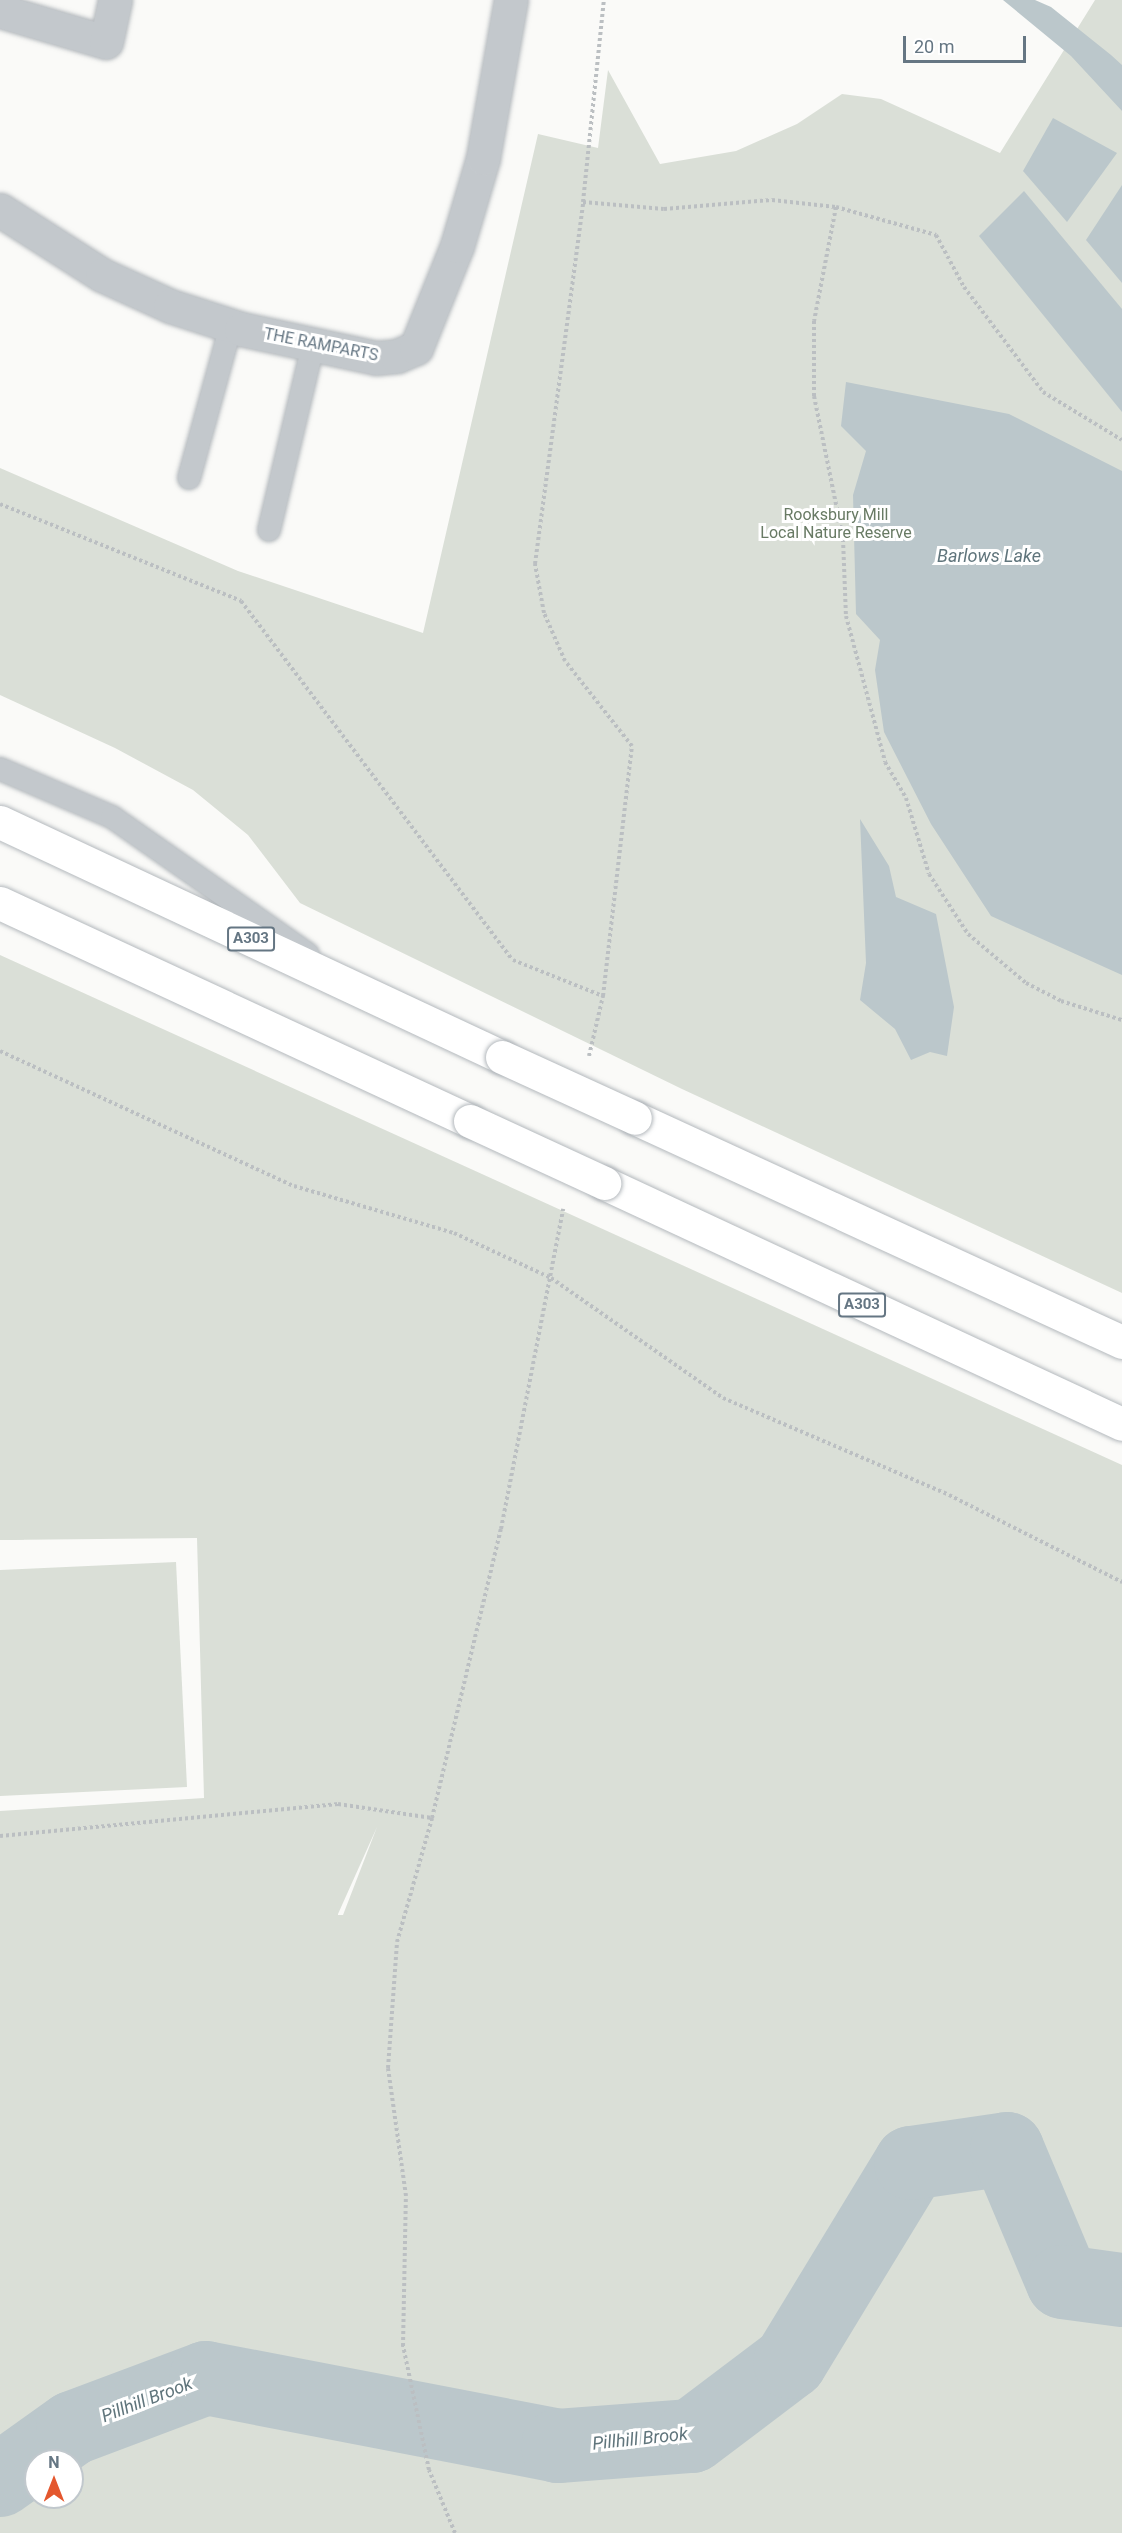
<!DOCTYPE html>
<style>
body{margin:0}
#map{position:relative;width:1122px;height:2533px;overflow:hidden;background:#fafaf8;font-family:Roboto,sans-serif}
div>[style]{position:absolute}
.green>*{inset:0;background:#dadfd7}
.water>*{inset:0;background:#bbc7cb}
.river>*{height:74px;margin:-37px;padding:0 37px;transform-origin:37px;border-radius:37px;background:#bbc7cb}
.path>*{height:4px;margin-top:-2px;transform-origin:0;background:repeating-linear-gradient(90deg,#bbbfc2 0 3px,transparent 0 6px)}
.roads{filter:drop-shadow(0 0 2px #b4b9bd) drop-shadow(0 0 2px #b4b9bd)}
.service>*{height:22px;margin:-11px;padding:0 11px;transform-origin:11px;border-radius:11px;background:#c3c8cc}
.minor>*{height:33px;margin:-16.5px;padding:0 16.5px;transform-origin:16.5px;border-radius:16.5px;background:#c3c8cc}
.trunk>*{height:33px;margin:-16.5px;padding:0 16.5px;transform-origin:16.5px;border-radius:16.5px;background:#fff}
.bridges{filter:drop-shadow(0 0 2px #b4b9bd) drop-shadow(0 0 2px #b4b9bd)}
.trunk-bridge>*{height:33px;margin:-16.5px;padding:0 16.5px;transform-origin:16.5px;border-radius:16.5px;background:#fff}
span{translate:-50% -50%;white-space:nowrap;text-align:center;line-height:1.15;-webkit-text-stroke:6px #fff;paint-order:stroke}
.shield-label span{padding:2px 4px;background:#fff;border:2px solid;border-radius:4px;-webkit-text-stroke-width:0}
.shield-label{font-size:15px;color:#657683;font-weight:700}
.street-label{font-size:16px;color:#657683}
.park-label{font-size:16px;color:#687a64}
.water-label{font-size:18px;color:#60757c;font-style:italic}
.north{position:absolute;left:24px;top:2449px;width:60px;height:60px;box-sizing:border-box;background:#fff;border:2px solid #c1c8cd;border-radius:50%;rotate:0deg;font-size:16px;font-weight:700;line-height:24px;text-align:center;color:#657683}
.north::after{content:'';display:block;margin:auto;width:21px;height:27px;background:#e4572e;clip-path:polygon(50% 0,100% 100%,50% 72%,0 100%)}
.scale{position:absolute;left:903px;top:36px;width:123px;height:27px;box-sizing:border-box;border:3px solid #657683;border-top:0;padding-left:8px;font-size:18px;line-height:21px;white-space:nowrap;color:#657683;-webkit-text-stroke:4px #fff;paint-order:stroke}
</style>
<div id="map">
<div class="green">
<i style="clip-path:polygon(1095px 0,1122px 0,1122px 1293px,682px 1089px,300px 903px,248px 835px,193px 790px,115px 748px,0 695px,0 468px,238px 571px,423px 633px,538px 134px,598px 148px,608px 70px,660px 164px,736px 151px,797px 124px,842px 94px,881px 99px,1000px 153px)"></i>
<i style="clip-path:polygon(evenodd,0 955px,1122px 1465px,1122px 2533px,0 2533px,0 1811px,204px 1798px,197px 1538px,0 1540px,0 955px,377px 1827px,343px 1915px,338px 1915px,338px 1914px,377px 1827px,0 955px,36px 2461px,72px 2461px,72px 2497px,36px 2497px,36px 2461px)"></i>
<i style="clip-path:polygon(176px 1562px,187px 1787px,0 1796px,0 1570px)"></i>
</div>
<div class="water">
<i style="clip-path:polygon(1003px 0,1035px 0,1051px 7px,1111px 55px,1122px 65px,1122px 111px,1071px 56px)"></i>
<i style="clip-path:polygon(1053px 118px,1117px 153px,1067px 222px,1023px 171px)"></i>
<i style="clip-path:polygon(1122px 185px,1122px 283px,1086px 240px)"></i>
<i style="clip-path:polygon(1024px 191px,1122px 309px,1122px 412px,979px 236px)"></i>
<i style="clip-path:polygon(846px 382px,1009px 414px,1122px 471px,1122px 975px,991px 916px,931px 824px,884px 732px,875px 670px,880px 640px,856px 614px,853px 495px,866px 451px,841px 426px)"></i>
<i style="clip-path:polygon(860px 819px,889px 866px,896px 897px,936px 914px,954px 1007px,947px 1056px,930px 1052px,911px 1060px,895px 1029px,860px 1000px,866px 963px)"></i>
</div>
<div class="river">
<i style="left:0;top:2480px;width:90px;rotate:-35.5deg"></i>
<i style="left:73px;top:2428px;width:142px;rotate:-20.6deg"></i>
<i style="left:206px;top:2378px;width:359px;rotate:10.9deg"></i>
<i style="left:558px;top:2446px;width:134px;rotate:-4.3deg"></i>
<i style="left:692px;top:2436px;width:123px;rotate:-37.1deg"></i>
<i style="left:790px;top:2362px;width:233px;rotate:-58.7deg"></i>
<i style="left:911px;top:2163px;width:97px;rotate:-8.3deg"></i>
<i style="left:1007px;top:2149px;width:144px;rotate:67.2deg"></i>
<i style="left:1063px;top:2282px;width:60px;rotate:7.7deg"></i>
</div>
<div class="path">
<i style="left:583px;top:202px;width:81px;rotate:4.9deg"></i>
<i style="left:664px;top:209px;width:108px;rotate:-4.8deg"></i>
<i style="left:772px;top:200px;width:64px;rotate:6.2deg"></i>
<i style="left:836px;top:207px;width:104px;rotate:15.6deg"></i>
<i style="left:936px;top:235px;width:59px;rotate:61.7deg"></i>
<i style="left:964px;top:287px;width:131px;rotate:53deg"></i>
<i style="left:1043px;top:392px;width:92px;rotate:31.3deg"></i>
<i style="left:836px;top:207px;width:116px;rotate:100.9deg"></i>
<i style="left:814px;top:321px;width:75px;rotate:90deg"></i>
<i style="left:814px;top:396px;width:146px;rotate:78.5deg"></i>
<i style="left:843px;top:539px;width:77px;rotate:87.8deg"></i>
<i style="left:846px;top:616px;width:151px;rotate:75deg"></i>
<i style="left:885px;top:762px;width:42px;rotate:59.7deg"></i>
<i style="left:906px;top:798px;width:79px;rotate:73.2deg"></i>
<i style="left:929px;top:874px;width:72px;rotate:57deg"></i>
<i style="left:968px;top:934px;width:76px;rotate:40.2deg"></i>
<i style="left:1026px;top:983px;width:39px;rotate:27deg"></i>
<i style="left:1061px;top:1001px;width:64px;rotate:17.3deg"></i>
<i style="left:0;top:504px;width:260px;rotate:21.9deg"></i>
<i style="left:241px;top:601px;width:450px;rotate:52.9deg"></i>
<i style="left:513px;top:960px;width:97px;rotate:21.8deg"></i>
<i style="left:0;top:1051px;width:324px;rotate:24.7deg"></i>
<i style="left:294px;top:1186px;width:167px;rotate:16.4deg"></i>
<i style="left:454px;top:1233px;width:107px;rotate:24.9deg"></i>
<i style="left:551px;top:1278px;width:210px;rotate:34.9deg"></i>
<i style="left:723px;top:1398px;width:246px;rotate:23.2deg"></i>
<i style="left:949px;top:1495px;width:194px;rotate:26.7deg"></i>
<i style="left:589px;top:1056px;width:62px;rotate:-76.9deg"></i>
<i style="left:603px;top:996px;width:252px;rotate:-83.4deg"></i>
<i style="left:632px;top:746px;width:108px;rotate:-128.2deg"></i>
<i style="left:565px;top:661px;width:52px;rotate:-113.6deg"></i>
<i style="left:544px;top:613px;width:50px;rotate:-100.4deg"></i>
<i style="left:535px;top:564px;width:365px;rotate:-82.4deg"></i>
<i style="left:583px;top:202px;width:203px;rotate:-84.1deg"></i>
<i style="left:0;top:1836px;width:340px;rotate:-5.4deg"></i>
<i style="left:338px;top:1804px;width:95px;rotate:8.5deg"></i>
<i style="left:455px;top:2533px;width:68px;rotate:-112.4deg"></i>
<i style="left:429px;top:2470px;width:127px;rotate:-101.8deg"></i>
<i style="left:403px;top:2346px;width:150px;rotate:-88.9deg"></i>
<i style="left:406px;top:2196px;width:129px;rotate:-98deg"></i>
<i style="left:388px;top:2068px;width:126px;rotate:-85.9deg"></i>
<i style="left:397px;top:1942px;width:129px;rotate:-74.2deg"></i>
<i style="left:432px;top:1818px;width:297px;rotate:-76.6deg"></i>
<i style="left:501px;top:1529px;width:326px;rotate:-79deg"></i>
</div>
<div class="roads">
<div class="service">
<i style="left:189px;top:478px;width:158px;rotate:-74.6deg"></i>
<i style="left:269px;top:530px;width:190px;rotate:-76.6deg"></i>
<i style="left:0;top:769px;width:122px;rotate:23.2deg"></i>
<i style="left:112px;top:817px;width:239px;rotate:35deg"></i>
</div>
<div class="minor">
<i style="left:0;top:11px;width:110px;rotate:16.3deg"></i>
<i style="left:106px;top:42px;width:43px;rotate:-77.9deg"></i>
<i style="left:0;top:210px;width:121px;rotate:32.5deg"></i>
<i style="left:102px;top:275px;width:75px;rotate:24.5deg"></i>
<i style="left:170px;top:306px;width:75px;rotate:17.9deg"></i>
<i style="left:241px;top:329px;width:138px;rotate:12.1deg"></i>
<i style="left:376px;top:358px;width:21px;rotate:-5deg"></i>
<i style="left:397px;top:356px;width:21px;rotate:-23deg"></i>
<i style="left:416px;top:348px;width:110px;rotate:-68.1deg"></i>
<i style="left:457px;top:246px;width:92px;rotate:-73.5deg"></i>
<i style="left:483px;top:158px;width:160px;rotate:-80deg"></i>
</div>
<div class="trunk">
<i style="left:0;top:822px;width:554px;rotate:25.09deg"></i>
<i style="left:0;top:903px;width:518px;rotate:24.88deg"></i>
<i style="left:635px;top:1118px;width:536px;rotate:24.7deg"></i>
<i style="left:604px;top:1183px;width:571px;rotate:24.95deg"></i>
</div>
</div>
<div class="bridges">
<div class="trunk-bridge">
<i style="left:502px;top:1057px;width:146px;rotate:24.6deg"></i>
<i style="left:470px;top:1121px;width:148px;rotate:24.8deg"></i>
</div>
</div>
<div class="shield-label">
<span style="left:251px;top:939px">A303</span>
<span style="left:862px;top:1305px">A303</span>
</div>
<div class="street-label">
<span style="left:321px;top:345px;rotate:11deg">THE RAMPARTS</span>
</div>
<div class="park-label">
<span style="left:836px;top:524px">Rooksbury Mill<br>Local Nature Reserve</span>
</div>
<div class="water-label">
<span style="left:989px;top:556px">Barlows Lake</span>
<span style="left:147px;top:2400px;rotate:-21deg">Pillhill Brook</span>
<span style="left:640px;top:2439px;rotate:-6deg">Pillhill Brook</span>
</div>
<div class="north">N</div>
<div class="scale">20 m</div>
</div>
